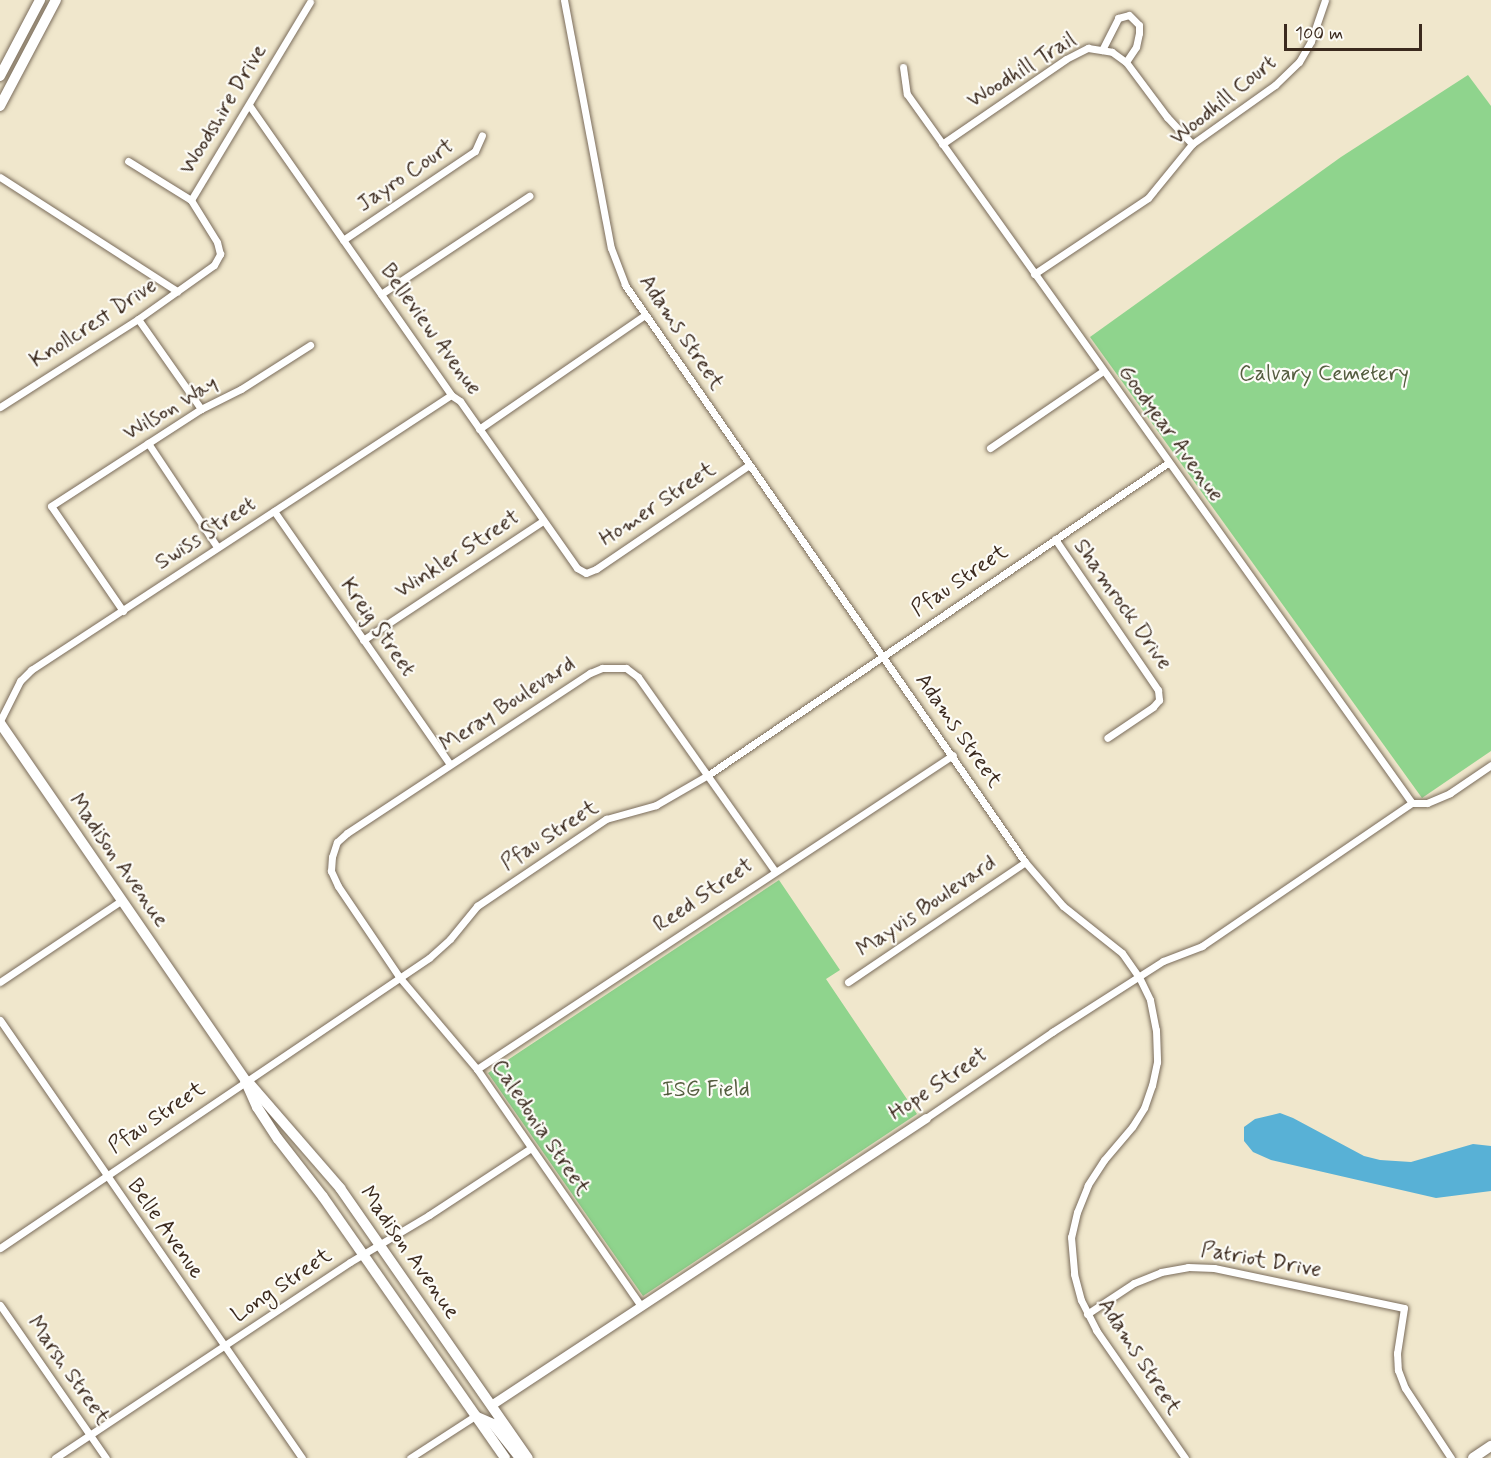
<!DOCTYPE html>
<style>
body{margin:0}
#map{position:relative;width:1491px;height:1458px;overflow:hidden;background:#f0e7cc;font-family:Mynerve,sans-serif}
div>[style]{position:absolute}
.green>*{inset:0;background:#8fd48d}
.water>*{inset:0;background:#58b1d6}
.roads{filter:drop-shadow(0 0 2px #7a6c5b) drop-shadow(0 0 2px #7a6c5b)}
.minor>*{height:7px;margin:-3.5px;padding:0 3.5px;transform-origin:3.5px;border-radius:3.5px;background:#fff}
.tertiary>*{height:9px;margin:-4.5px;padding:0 4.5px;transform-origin:4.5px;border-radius:4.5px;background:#fff}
.secondary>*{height:10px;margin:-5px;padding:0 5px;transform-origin:5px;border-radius:5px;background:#fff}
span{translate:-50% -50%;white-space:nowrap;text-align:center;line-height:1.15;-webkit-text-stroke:4.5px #fdfcf7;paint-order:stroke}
.street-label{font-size:22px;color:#3b2a1e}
.park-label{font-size:22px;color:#545d3f}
.scale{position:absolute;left:1284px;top:24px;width:138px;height:27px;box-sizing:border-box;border:3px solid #3b2a1e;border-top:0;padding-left:8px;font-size:18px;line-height:21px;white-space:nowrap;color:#3b2a1e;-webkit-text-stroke:4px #fdfcf7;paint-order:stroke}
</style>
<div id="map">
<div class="green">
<i style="clip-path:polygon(1468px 75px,1491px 106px,1491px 751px,1422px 798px,1090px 337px,1341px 157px)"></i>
<i style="clip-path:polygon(779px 880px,840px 970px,826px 979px,917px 1114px,643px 1296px,488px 1073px)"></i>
</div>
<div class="water">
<i style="clip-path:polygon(1280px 1113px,1293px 1118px,1364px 1156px,1380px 1160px,1411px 1162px,1473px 1144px,1491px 1146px,1491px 1191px,1436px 1198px,1271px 1160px,1253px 1152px,1244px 1141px,1244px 1127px,1255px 1119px)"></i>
</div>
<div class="roads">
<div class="minor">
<i style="left:564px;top:0;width:252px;rotate:79.3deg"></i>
<i style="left:611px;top:248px;width:40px;rotate:69deg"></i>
<i style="left:625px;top:285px;width:702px;rotate:55.27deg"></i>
<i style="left:1025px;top:862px;width:58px;rotate:49.2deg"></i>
<i style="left:1063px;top:906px;width:75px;rotate:38.5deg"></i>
<i style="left:1122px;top:953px;width:29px;rotate:55deg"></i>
<i style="left:1139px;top:977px;width:25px;rotate:64deg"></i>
<i style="left:1150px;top:1000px;width:31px;rotate:79deg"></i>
<i style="left:1156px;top:1030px;width:32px;rotate:88deg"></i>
<i style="left:1157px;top:1062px;width:24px;rotate:102deg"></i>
<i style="left:1152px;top:1085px;width:24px;rotate:109deg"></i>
<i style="left:1144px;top:1108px;width:22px;rotate:122deg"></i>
<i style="left:1132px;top:1127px;width:43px;rotate:130.3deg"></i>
<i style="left:1104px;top:1160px;width:30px;rotate:123deg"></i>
<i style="left:1088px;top:1185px;width:29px;rotate:112deg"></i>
<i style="left:1077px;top:1212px;width:26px;rotate:103deg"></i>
<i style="left:1071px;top:1237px;width:37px;rotate:85deg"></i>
<i style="left:1074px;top:1274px;width:27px;rotate:75deg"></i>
<i style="left:1081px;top:1300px;width:34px;rotate:63deg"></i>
<i style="left:1096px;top:1330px;width:156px;rotate:55.2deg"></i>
<i style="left:1102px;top:50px;width:36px;rotate:-63deg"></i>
<i style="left:1118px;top:18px;width:11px;rotate:-15deg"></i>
<i style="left:1129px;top:15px;width:14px;rotate:45deg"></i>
<i style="left:1139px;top:25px;width:8px;rotate:90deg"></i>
<i style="left:1139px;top:33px;width:14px;rotate:102deg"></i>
<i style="left:1136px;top:47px;width:18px;rotate:124deg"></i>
<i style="left:903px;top:67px;width:27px;rotate:82deg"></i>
<i style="left:907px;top:94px;width:870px;rotate:54.54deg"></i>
<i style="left:1412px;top:803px;width:15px"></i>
<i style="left:1427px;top:803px;width:25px;rotate:-23deg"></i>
<i style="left:1450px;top:793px;width:50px;rotate:-34.3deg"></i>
<i style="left:249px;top:105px;width:353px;rotate:55.1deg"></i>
<i style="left:451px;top:395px;width:11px;rotate:34deg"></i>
<i style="left:460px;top:401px;width:204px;rotate:55deg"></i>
<i style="left:577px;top:568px;width:10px;rotate:29deg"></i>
<i style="left:586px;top:573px;width:11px;rotate:-22deg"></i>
<i style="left:596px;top:569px;width:185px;rotate:-34.2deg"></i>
<i style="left:942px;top:144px;width:150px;rotate:-34.4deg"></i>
<i style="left:1066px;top:59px;width:25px;rotate:-27deg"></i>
<i style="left:1088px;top:48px;width:24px;rotate:9deg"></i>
<i style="left:1112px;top:52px;width:17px;rotate:36deg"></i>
<i style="left:1126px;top:62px;width:69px;rotate:53.3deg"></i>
<i style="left:1167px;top:117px;width:37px;rotate:47deg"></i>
<i style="left:0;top:177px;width:211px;rotate:32.8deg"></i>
<i style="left:191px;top:200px;width:231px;rotate:-59deg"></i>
<i style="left:343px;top:240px;width:159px;rotate:-34deg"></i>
<i style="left:475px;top:151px;width:17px;rotate:-66deg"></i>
<i style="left:1034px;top:274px;width:137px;rotate:-33.7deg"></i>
<i style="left:1148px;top:198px;width:70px;rotate:-50.8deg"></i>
<i style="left:1192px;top:144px;width:102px;rotate:-35.4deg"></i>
<i style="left:1275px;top:85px;width:33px;rotate:-44deg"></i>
<i style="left:1299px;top:62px;width:24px;rotate:-60deg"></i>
<i style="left:1311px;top:41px;width:43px;rotate:-71.1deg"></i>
<i style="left:381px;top:294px;width:178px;rotate:-33.5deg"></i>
<i style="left:138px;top:319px;width:110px;rotate:55deg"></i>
<i style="left:0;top:407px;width:164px;rotate:-32.5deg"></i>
<i style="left:138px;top:319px;width:93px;rotate:-35.4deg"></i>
<i style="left:214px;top:265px;width:13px;rotate:-61deg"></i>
<i style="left:220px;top:254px;width:12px;rotate:-104deg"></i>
<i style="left:217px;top:242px;width:49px;rotate:-121.8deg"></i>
<i style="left:191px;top:200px;width:74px;rotate:-148.2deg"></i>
<i style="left:479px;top:429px;width:201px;rotate:-34.5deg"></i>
<i style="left:148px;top:443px;width:125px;rotate:56.4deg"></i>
<i style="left:990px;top:448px;width:137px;rotate:-34.3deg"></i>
<i style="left:274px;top:511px;width:308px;rotate:55.2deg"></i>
<i style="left:1055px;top:539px;width:183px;rotate:55.7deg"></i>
<i style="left:1158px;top:690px;width:10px;rotate:84deg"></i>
<i style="left:1159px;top:700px;width:9px;rotate:131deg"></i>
<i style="left:1153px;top:707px;width:55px;rotate:146deg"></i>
<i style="left:123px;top:611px;width:127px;rotate:-124.4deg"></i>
<i style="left:51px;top:506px;width:179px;rotate:-32.9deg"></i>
<i style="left:201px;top:409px;width:45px;rotate:-26.6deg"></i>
<i style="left:241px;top:389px;width:82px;rotate:-32.5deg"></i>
<i style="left:363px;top:640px;width:216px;rotate:-33.5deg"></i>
<i style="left:0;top:721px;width:45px;rotate:-63.4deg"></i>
<i style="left:20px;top:681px;width:16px;rotate:-45deg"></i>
<i style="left:31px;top:670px;width:502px;rotate:-33.22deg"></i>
<i style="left:0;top:982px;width:147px;rotate:-33.9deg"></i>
<i style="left:848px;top:982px;width:214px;rotate:-34.1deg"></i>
<i style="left:0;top:1020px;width:532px;rotate:55.41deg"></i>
<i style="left:477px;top:1069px;width:570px;rotate:-33.41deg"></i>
<i style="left:926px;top:1118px;width:153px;rotate:-34.3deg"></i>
<i style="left:1052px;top:1032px;width:132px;rotate:-32.6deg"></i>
<i style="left:1163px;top:961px;width:42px;rotate:-21deg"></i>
<i style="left:1202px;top:946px;width:254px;rotate:-34.3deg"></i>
<i style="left:0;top:1248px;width:518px;rotate:-34.06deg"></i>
<i style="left:429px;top:958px;width:28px;rotate:-42deg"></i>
<i style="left:450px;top:939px;width:43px;rotate:-50.7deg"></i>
<i style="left:477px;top:906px;width:156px;rotate:-34deg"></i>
<i style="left:606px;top:819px;width:52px;rotate:-15.6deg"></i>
<i style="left:656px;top:805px;width:60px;rotate:-30deg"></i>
<i style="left:708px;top:775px;width:556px;rotate:-34.15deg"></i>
<i style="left:0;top:1305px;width:186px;rotate:55.3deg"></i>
<i style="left:641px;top:1306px;width:288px;rotate:-124.7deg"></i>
<i style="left:477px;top:1069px;width:119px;rotate:-130.2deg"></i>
<i style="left:400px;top:978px;width:111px;rotate:-124deg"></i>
<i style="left:338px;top:886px;width:17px;rotate:-115deg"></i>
<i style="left:331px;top:871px;width:14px;rotate:-86deg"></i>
<i style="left:332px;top:857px;width:16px;rotate:-72deg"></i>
<i style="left:337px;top:842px;width:13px;rotate:-42deg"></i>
<i style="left:347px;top:833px;width:291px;rotate:-33.4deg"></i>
<i style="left:590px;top:673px;width:13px;rotate:-23deg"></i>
<i style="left:602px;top:668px;width:24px"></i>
<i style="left:626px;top:668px;width:15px;rotate:37deg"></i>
<i style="left:638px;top:677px;width:236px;rotate:54.8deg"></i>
<i style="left:1087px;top:1314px;width:56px;rotate:-33.4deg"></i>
<i style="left:1134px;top:1283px;width:29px;rotate:-22deg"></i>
<i style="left:1161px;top:1272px;width:27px;rotate:-10deg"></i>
<i style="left:1188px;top:1267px;width:26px;rotate:2deg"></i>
<i style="left:1214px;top:1268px;width:194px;rotate:11.9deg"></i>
<i style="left:1404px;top:1308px;width:46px;rotate:98.8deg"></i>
<i style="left:1397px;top:1353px;width:17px;rotate:87deg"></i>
<i style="left:1398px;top:1370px;width:19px;rotate:69deg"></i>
<i style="left:1405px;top:1388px;width:84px;rotate:56.7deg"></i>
<i style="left:55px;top:1458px;width:354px;rotate:-33.6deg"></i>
<i style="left:350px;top:1262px;width:92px;rotate:-30.7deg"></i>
<i style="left:429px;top:1215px;width:122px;rotate:-33.3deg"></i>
<i style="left:410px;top:1458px;width:77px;rotate:-32.9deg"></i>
</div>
<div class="tertiary">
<i style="left:491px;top:1405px;width:521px;rotate:-33.42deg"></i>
</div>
<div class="secondary">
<i style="left:0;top:76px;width:86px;rotate:-62.2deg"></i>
<i style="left:0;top:106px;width:120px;rotate:-62.2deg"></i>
<i style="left:0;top:723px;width:433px;rotate:55.5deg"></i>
<i style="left:245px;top:1080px;width:30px;rotate:66deg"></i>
<i style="left:257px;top:1107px;width:38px;rotate:57deg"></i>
<i style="left:278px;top:1139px;width:73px;rotate:52.2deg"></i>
<i style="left:323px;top:1197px;width:318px;rotate:55.1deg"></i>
<i style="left:250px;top:1084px;width:138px;rotate:49.1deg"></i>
<i style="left:340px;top:1188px;width:329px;rotate:55.2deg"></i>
<i style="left:475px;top:1416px;width:20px;rotate:24deg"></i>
<i style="left:493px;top:1424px;width:43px;rotate:51.5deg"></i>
<i style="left:1473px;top:1458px;width:22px;rotate:-34deg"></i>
</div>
</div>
<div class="street-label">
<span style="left:1022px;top:71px;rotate:-32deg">Woodhill Trail</span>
<span style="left:1224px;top:101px;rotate:-39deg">Woodhill Court</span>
<span style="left:224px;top:110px;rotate:-59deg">Woodshire Drive</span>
<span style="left:406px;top:176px;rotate:-34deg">Jayro Court</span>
<span style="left:94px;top:324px;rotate:-33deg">Knollcrest Drive</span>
<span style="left:430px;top:330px;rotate:54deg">Belleview Avenue</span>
<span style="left:681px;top:333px;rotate:56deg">Adams Street</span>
<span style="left:171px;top:409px;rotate:-31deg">Wilson Way</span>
<span style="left:1170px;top:434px;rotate:54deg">Goodyear Avenue</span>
<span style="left:658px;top:505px;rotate:-34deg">Homer Street</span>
<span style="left:206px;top:534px;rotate:-33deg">Swiss Street</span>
<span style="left:458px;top:555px;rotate:-33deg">Winkler Street</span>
<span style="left:960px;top:581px;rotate:-34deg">Pfau Street</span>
<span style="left:1122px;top:605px;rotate:55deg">Shamrock Drive</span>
<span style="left:377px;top:628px;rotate:55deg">Kreig Street</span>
<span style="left:508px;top:705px;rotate:-33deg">Meray Boulevard</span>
<span style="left:958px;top:731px;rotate:55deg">Adams Street</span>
<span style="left:550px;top:836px;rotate:-33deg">Pfau Street</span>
<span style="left:118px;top:861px;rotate:55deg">Madison Avenue</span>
<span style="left:704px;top:896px;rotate:-34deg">Reed Street</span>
<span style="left:927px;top:907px;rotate:-34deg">Mayvis Boulevard</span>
<span style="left:939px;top:1085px;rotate:-34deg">Hope Street</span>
<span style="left:157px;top:1118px;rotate:-34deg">Pfau Street</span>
<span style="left:540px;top:1128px;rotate:56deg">Caledonia Street</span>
<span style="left:165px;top:1229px;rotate:55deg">Belle Avenue</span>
<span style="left:409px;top:1253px;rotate:55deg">Madison Avenue</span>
<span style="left:1261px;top:1261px;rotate:10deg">Patriot Drive</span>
<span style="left:282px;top:1286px;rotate:-34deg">Long Street</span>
<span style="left:1139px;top:1357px;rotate:57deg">Adams Street</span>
<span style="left:68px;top:1371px;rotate:55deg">Marsh Street</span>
</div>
<div class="park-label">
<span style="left:1324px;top:375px">Calvary Cemetery</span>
<span style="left:706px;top:1091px">ISG Field</span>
</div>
<div class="scale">100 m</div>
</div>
